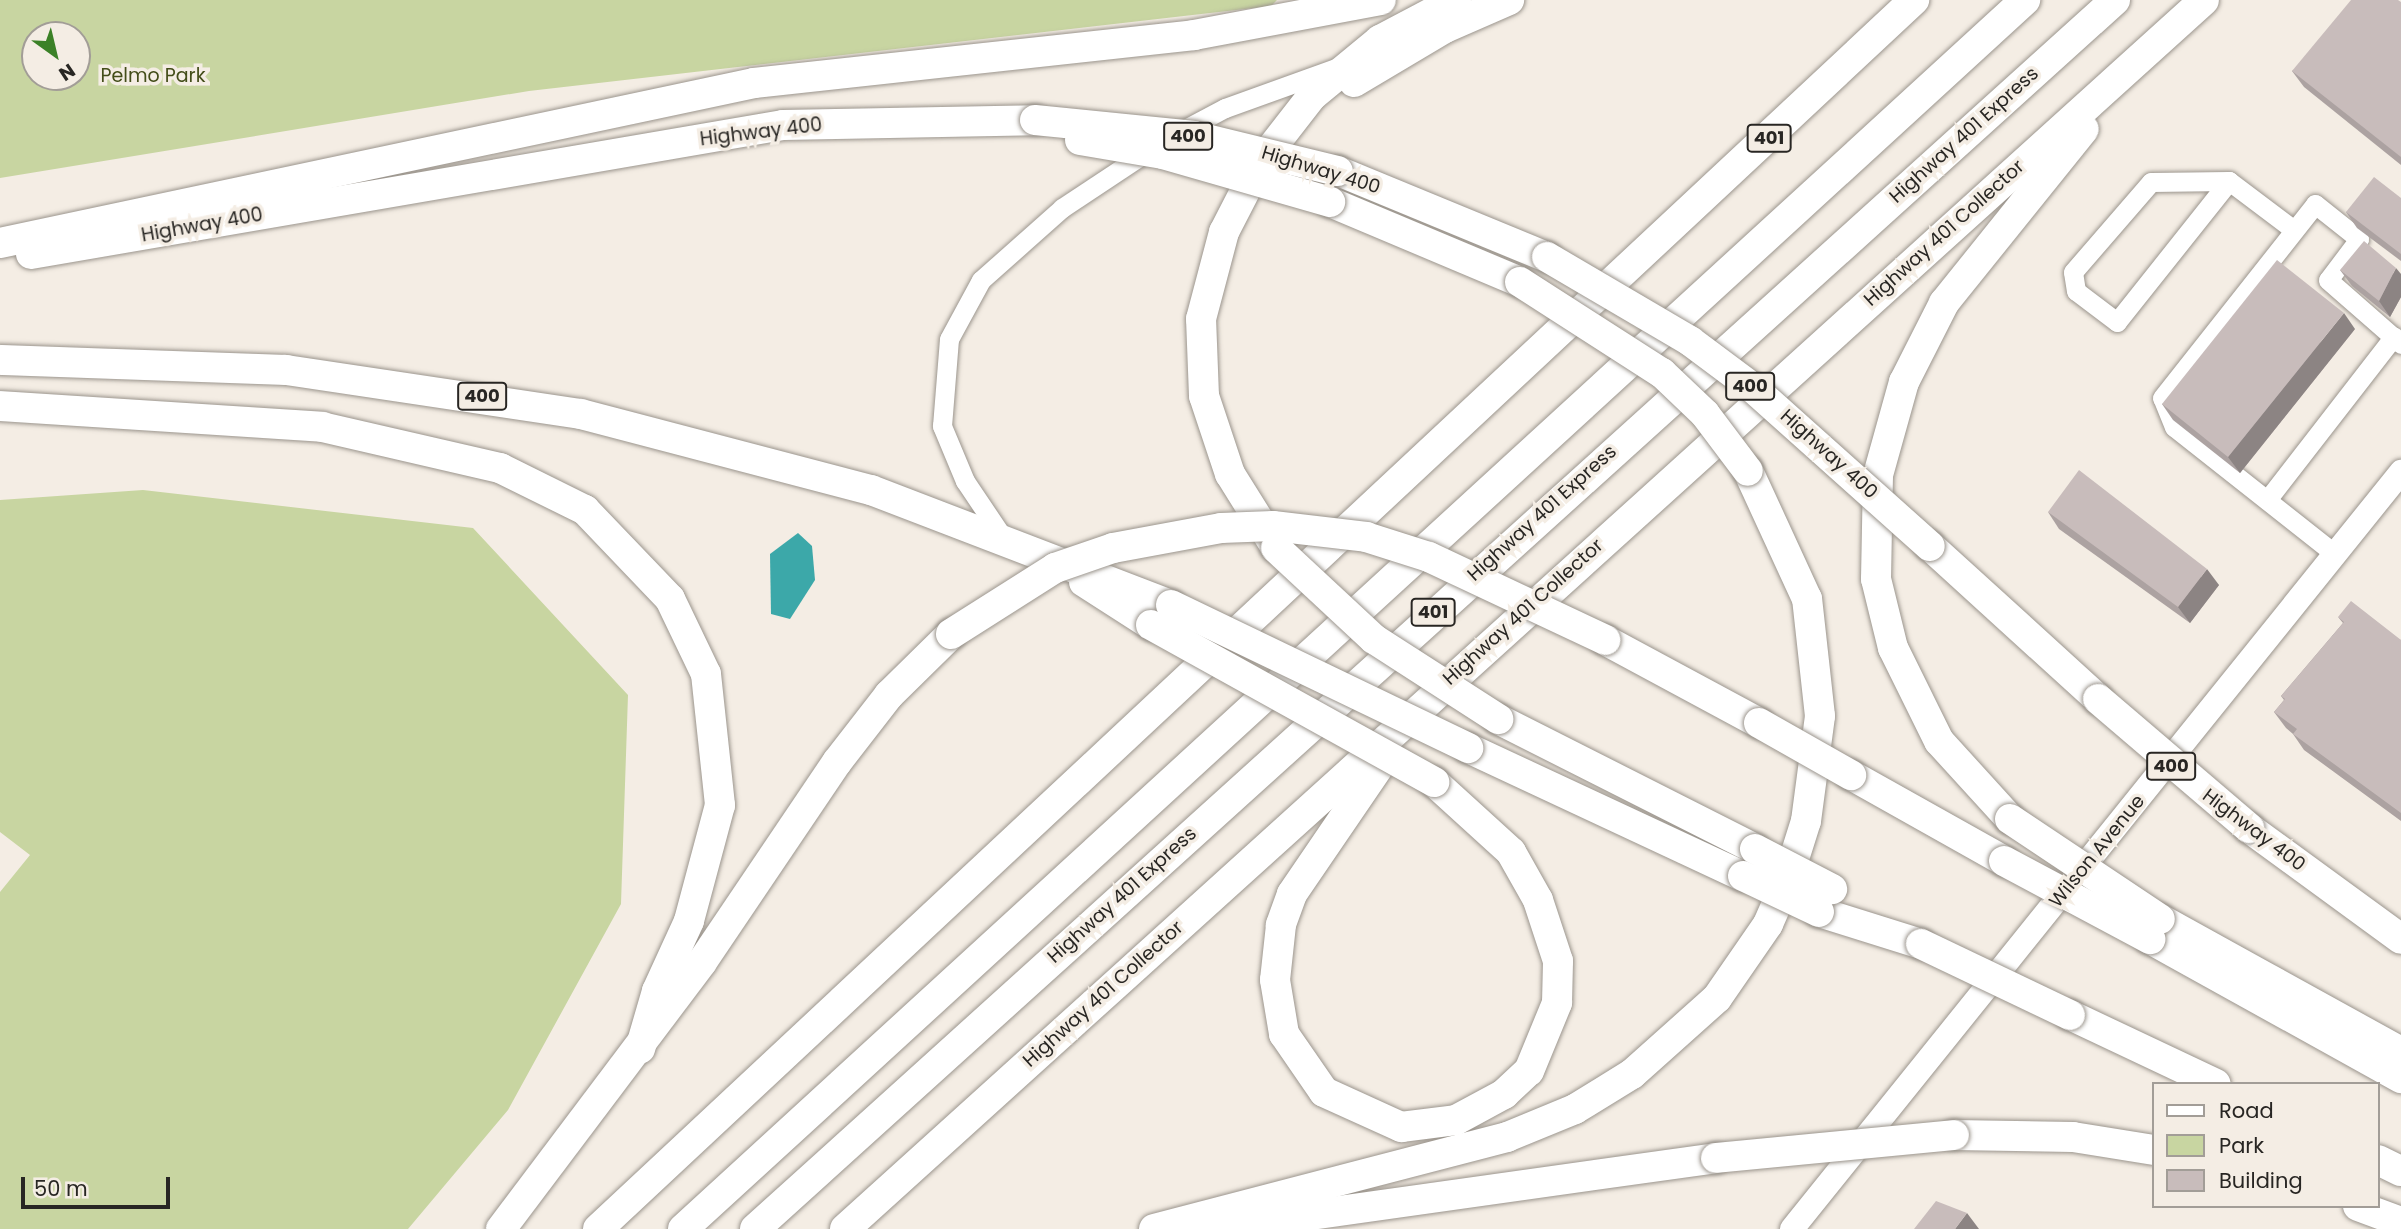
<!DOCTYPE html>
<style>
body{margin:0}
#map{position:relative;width:2401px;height:1229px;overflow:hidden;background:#f4ede4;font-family:Poppins,sans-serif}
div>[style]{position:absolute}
.green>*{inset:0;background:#c8d5a1}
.water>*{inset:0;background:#3ca8a9}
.roads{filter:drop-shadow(0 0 2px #9b958d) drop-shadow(0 0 2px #9b958d)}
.minor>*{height:19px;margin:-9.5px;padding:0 9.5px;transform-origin:9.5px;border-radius:9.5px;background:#fff}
.major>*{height:24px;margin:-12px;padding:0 12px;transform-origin:12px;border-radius:12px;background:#fff}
.highway>*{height:30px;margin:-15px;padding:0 15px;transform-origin:15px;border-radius:15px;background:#fff}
.bridges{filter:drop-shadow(0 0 2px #9b958d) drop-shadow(0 0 2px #9b958d)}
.highway-bridge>*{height:30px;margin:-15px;padding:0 15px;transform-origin:15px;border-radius:15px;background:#fff}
.wall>*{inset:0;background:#aca2a1}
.shaded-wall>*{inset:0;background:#8c8483}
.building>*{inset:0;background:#c8bcbb}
span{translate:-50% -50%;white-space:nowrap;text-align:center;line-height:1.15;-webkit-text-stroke:7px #f4ede4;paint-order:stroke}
.shield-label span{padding:2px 5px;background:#f4ede4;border:2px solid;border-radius:5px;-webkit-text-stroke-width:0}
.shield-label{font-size:18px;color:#282623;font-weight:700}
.park-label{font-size:19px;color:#434d19}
.street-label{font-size:19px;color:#282623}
.legend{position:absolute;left:2152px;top:1082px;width:228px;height:126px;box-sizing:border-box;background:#f4ede4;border:2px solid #a29d97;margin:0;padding:9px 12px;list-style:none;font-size:21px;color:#282623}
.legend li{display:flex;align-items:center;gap:14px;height:35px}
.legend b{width:35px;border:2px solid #a29d97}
.north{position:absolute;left:21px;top:21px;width:70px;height:70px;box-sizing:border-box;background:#f4ede4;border:2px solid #a29d97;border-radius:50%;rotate:146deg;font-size:19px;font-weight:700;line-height:28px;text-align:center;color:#282623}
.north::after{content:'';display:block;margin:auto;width:24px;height:32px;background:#3b8127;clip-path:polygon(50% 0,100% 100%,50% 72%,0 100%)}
.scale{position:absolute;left:21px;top:1177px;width:149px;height:32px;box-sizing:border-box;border:4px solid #282623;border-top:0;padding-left:9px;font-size:21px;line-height:24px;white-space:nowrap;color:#282623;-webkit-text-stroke:5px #f4ede4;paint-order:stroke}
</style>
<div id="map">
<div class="green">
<i style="clip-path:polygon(evenodd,0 0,1277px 0,1271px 6px,529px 91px,0 178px,0 0,35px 35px,77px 35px,77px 77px,35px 77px,35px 35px)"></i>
<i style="clip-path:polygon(143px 490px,473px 528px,628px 695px,621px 904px,508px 1110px,408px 1229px,0 1229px,0 892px,30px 855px,0 832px,0 500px)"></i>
</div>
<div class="water">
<i style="clip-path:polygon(798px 533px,812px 546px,815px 580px,790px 619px,771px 614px,770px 554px)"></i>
</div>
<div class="roads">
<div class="minor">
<i style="left:1176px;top:134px;width:55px;rotate:-28deg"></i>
<i style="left:1225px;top:108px;width:118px;rotate:-19.8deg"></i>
<i style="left:2229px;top:181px;width:180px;rotate:128.5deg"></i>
<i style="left:2117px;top:322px;width:51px;rotate:-142.9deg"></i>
<i style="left:2076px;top:291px;width:19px;rotate:-99deg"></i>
<i style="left:2073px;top:272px;width:119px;rotate:-49.1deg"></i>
<i style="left:2151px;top:182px;width:78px;rotate:-0.7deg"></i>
<i style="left:2229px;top:181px;width:81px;rotate:37deg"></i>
<i style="left:2267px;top:500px;width:207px;rotate:-52.2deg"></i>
<i style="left:1002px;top:536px;width:66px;rotate:-123.9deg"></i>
<i style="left:965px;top:481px;width:60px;rotate:-112.7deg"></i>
<i style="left:942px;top:426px;width:87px;rotate:-85.4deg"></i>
<i style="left:949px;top:339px;width:67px;rotate:-61.5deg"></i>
<i style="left:981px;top:280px;width:108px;rotate:-41.6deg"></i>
<i style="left:1062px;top:208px;width:107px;rotate:-33.5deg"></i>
<i style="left:2335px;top:554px;width:205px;rotate:-141.7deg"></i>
<i style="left:2174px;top:427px;width:31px;rotate:-112deg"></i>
<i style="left:2162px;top:398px;width:247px;rotate:-51.7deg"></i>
<i style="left:2315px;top:204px;width:56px;rotate:38.5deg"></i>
<i style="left:2359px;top:239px;width:51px;rotate:127.1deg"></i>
<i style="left:2328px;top:280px;width:97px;rotate:41.2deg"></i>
</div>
<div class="major">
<i style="left:1792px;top:1229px;width:972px;rotate:-51.18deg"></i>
</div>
<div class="highway">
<i style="left:1354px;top:82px;width:106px;rotate:-30.7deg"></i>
<i style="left:1445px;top:28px;width:70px;rotate:-23.6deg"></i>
<i style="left:1338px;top:171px;width:226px;rotate:22.4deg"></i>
<i style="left:1330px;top:202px;width:206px;rotate:22.8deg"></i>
<i style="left:0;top:243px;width:771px;rotate:-11.98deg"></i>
<i style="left:754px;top:83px;width:443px;rotate:-6.2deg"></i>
<i style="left:1194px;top:35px;width:190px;rotate:-10.6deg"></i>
<i style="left:31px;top:254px;width:763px;rotate:-9.73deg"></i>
<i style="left:783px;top:125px;width:252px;rotate:-1.1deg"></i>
<i style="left:0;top:360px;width:286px;rotate:2deg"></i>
<i style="left:286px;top:370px;width:298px;rotate:8.5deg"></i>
<i style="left:581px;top:414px;width:300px;rotate:14.7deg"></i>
<i style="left:871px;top:490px;width:321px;rotate:21deg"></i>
<i style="left:0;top:406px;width:323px;rotate:3.7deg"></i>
<i style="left:322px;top:427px;width:183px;rotate:13deg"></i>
<i style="left:500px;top:468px;width:95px;rotate:26.3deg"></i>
<i style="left:585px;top:510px;width:123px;rotate:46.3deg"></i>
<i style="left:670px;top:599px;width:83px;rotate:64.4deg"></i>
<i style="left:706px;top:674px;width:132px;rotate:83.9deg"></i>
<i style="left:720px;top:805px;width:120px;rotate:105deg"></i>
<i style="left:689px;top:921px;width:77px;rotate:114.6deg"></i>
<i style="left:657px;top:991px;width:60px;rotate:106.3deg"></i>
<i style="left:1275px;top:546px;width:85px;rotate:-122deg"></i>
<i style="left:1230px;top:474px;width:82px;rotate:-108.4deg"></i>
<i style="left:1204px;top:396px;width:77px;rotate:-92.2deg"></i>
<i style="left:1201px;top:319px;width:90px;rotate:-75.2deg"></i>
<i style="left:1224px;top:232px;width:76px;rotate:-62.8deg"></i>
<i style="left:1259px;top:164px;width:86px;rotate:-52.1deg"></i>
<i style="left:1312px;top:96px;width:88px;rotate:-39.5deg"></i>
<i style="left:1380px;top:40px;width:86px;rotate:-27.8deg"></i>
<i style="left:1930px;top:546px;width:227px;rotate:42.3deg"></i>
<i style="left:1084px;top:582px;width:80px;rotate:32.7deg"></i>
<i style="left:1605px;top:640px;width:175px;rotate:28.3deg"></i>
<i style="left:1498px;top:719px;width:288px;rotate:26.8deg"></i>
<i style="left:1468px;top:748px;width:303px;rotate:25deg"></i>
<i style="left:1386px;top:756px;width:167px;rotate:124.3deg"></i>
<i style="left:1292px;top:894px;width:33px;rotate:110deg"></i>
<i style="left:1281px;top:925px;width:55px;rotate:96.2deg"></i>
<i style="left:1275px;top:980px;width:55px;rotate:80.5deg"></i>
<i style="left:1284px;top:1034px;width:70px;rotate:55.4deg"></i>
<i style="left:1324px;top:1092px;width:85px;rotate:24.4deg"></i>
<i style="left:1401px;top:1127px;width:55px;rotate:-7.3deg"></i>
<i style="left:1456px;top:1120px;width:55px;rotate:-28.4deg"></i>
<i style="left:1504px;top:1094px;width:34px;rotate:-43deg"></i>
<i style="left:1529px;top:1071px;width:74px;rotate:-67.6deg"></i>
<i style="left:1557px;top:1003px;width:42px;rotate:-88.6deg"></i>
<i style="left:1558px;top:961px;width:64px;rotate:-108.2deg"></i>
<i style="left:1538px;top:900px;width:55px;rotate:-119.4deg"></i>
<i style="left:1511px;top:852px;width:104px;rotate:-137.7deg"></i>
<i style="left:1851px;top:775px;width:176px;rotate:29.3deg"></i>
<i style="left:2010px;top:819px;width:105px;rotate:-132.3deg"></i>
<i style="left:1939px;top:741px;width:104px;rotate:-116.3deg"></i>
<i style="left:1893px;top:648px;width:71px;rotate:-103.8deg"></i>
<i style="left:1876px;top:579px;width:104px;rotate:-88.9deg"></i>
<i style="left:1878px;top:475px;width:97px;rotate:-74.4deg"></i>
<i style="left:1904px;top:382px;width:89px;rotate:-63.1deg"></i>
<i style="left:1944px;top:303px;width:223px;rotate:-51.2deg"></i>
<i style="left:2249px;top:828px;width:188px;rotate:36.1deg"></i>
<i style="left:1819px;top:912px;width:107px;rotate:17.4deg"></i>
<i style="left:2160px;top:919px;width:275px;rotate:28.9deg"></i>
<i style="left:2150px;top:939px;width:287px;rotate:29deg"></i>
<i style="left:2070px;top:1015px;width:161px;rotate:25.3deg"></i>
<i style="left:1954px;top:1135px;width:119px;rotate:1deg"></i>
<i style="left:2073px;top:1137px;width:82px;rotate:9.1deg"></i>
<i style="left:2378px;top:1160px;width:25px;rotate:26deg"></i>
<i style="left:2358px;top:1206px;width:46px;rotate:20.4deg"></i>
<i style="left:501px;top:1229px;width:334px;rotate:-53deg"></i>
<i style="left:702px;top:962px;width:241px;rotate:-56deg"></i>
<i style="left:837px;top:762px;width:85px;rotate:-52.2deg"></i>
<i style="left:889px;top:695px;width:87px;rotate:-44.5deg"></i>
<i style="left:598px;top:1229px;width:1801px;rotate:-43.04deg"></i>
<i style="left:683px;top:1229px;width:1820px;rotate:-42.48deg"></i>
<i style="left:755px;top:1229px;width:1833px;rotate:-42.1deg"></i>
<i style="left:845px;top:1229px;width:1832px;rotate:-42.12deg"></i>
<i style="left:1154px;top:1229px;width:365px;rotate:-14.6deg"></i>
<i style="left:1507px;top:1137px;width:74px;rotate:-22.4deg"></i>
<i style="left:1575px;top:1109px;width:67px;rotate:-31.6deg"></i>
<i style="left:1632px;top:1074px;width:114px;rotate:-41.8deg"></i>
<i style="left:1717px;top:998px;width:90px;rotate:-55.4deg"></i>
<i style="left:1768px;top:924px;width:50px;rotate:-66.5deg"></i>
<i style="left:1788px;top:878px;width:60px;rotate:-72.5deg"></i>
<i style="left:1806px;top:821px;width:106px;rotate:-82.4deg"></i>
<i style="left:1820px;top:716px;width:118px;rotate:-96.3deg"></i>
<i style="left:1807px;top:599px;width:141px;rotate:-114.7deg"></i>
<i style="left:1211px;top:1229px;width:510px;rotate:-8deg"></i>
</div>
</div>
<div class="bridges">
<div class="highway-bridge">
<i style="left:1035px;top:120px;width:160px;rotate:5.7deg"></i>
<i style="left:1194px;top:136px;width:148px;rotate:13.7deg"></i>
<i style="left:1080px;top:140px;width:84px;rotate:9.6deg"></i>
<i style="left:1163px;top:154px;width:174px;rotate:16deg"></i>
<i style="left:1547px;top:257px;width:166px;rotate:30.4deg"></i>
<i style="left:1690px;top:341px;width:79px;rotate:36.7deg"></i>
<i style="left:1753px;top:388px;width:237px;rotate:41.8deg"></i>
<i style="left:1520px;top:282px;width:169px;rotate:32.7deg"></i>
<i style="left:1662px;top:373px;width:59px;rotate:43.6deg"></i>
<i style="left:1705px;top:414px;width:71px;rotate:53deg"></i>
<i style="left:1276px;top:548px;width:134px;rotate:42.9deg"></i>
<i style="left:1374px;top:639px;width:148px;rotate:32.8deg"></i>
<i style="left:1171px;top:605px;width:330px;rotate:25.7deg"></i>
<i style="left:1151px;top:625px;width:324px;rotate:29deg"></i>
<i style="left:951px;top:634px;width:123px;rotate:-32.4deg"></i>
<i style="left:1055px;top:568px;width:61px;rotate:-19deg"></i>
<i style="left:1113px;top:548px;width:110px;rotate:-10.5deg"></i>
<i style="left:1221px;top:528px;width:52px;rotate:-2.2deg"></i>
<i style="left:1273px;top:526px;width:94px;rotate:6.7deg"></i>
<i style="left:1366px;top:537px;width:66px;rotate:17.6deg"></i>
<i style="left:1429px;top:557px;width:195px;rotate:25.2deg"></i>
<i style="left:2098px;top:699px;width:199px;rotate:40.5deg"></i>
<i style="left:1759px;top:723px;width:106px;rotate:29.5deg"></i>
<i style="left:2010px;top:819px;width:180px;rotate:33.7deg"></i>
<i style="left:1755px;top:849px;width:87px;rotate:27.5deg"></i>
<i style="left:2004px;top:861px;width:166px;rotate:28.1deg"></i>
<i style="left:1743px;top:876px;width:84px;rotate:25.3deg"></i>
<i style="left:1921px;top:944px;width:165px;rotate:25.5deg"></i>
<i style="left:1716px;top:1158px;width:239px;rotate:-5.5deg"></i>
</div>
</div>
<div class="wall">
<i style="clip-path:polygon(2401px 2px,2401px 165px,2304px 87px,2292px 71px)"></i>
<i style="clip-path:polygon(2401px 198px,2401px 261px,2357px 228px,2346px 212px)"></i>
<i style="clip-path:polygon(2340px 270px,2401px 274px,2401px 297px,2390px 317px,2352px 286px)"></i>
<i style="clip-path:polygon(2355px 329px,2240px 473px,2173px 420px,2162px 404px)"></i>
<i style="clip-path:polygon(2048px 512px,2219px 585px,2190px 623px,2059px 529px)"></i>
<i style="clip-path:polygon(2338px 617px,2401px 640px,2401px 821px,2304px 750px,2293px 734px,2286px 728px,2274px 712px,2284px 700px,2281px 696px,2343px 623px)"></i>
</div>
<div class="shaded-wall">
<i style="clip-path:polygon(2396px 268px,2401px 274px,2401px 297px,2390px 317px,2379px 301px)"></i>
<i style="clip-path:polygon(2344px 313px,2355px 329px,2240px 473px,2228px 457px)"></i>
<i style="clip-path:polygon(2207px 569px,2219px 585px,2190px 623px,2178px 607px)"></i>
<i style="clip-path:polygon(1967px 1213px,1979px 1229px,1955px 1229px)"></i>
</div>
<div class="building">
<i style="clip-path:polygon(2351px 0,2398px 0,2401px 2px,2401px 157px,2292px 71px)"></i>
<i style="clip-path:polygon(2374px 177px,2401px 198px,2401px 254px,2346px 212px)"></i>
<i style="clip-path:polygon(2364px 241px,2396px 268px,2379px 301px,2340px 270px)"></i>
<i style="clip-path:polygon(2277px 260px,2344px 313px,2228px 457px,2162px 404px)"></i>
<i style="clip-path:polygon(2079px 470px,2207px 569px,2178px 607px,2048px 512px)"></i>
<i style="clip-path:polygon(2351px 601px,2401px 640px,2401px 813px,2293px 734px,2297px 729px,2274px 712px,2285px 699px,2281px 696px,2344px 622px,2338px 617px)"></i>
<i style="clip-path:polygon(1936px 1201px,1967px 1213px,1955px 1229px,1914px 1229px)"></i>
</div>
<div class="shield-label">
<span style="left:1188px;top:136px">400</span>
<span style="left:1769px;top:138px">401</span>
<span style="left:1750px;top:386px">400</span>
<span style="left:482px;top:396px">400</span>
<span style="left:1433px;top:612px">401</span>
<span style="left:2171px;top:766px">400</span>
</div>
<div class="park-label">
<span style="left:153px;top:76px">Pelmo Park</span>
</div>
<div class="street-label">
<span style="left:761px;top:132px;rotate:-7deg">Highway 400</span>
<span style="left:1964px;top:135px;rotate:-42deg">Highway 401 Express</span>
<span style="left:1321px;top:170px;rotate:17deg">Highway 400</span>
<span style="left:202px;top:225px;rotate:-10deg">Highway 400</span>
<span style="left:1944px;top:233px;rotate:-42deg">Highway 401 Collector</span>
<span style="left:1829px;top:454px;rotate:42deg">Highway 400</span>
<span style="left:1542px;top:513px;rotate:-42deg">Highway 401 Express</span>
<span style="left:1523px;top:612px;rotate:-42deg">Highway 401 Collector</span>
<span style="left:2254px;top:830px;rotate:37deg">Highway 400</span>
<span style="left:2097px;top:851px;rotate:-51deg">Wilson Avenue</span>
<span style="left:1122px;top:895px;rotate:-42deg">Highway 401 Express</span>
<span style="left:1103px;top:994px;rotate:-42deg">Highway 401 Collector</span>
</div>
<ul class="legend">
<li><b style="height:9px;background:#fff"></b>Road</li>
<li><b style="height:19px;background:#c8d5a1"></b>Park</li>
<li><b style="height:19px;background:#c8bcbb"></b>Building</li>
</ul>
<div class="north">N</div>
<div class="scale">50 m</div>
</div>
